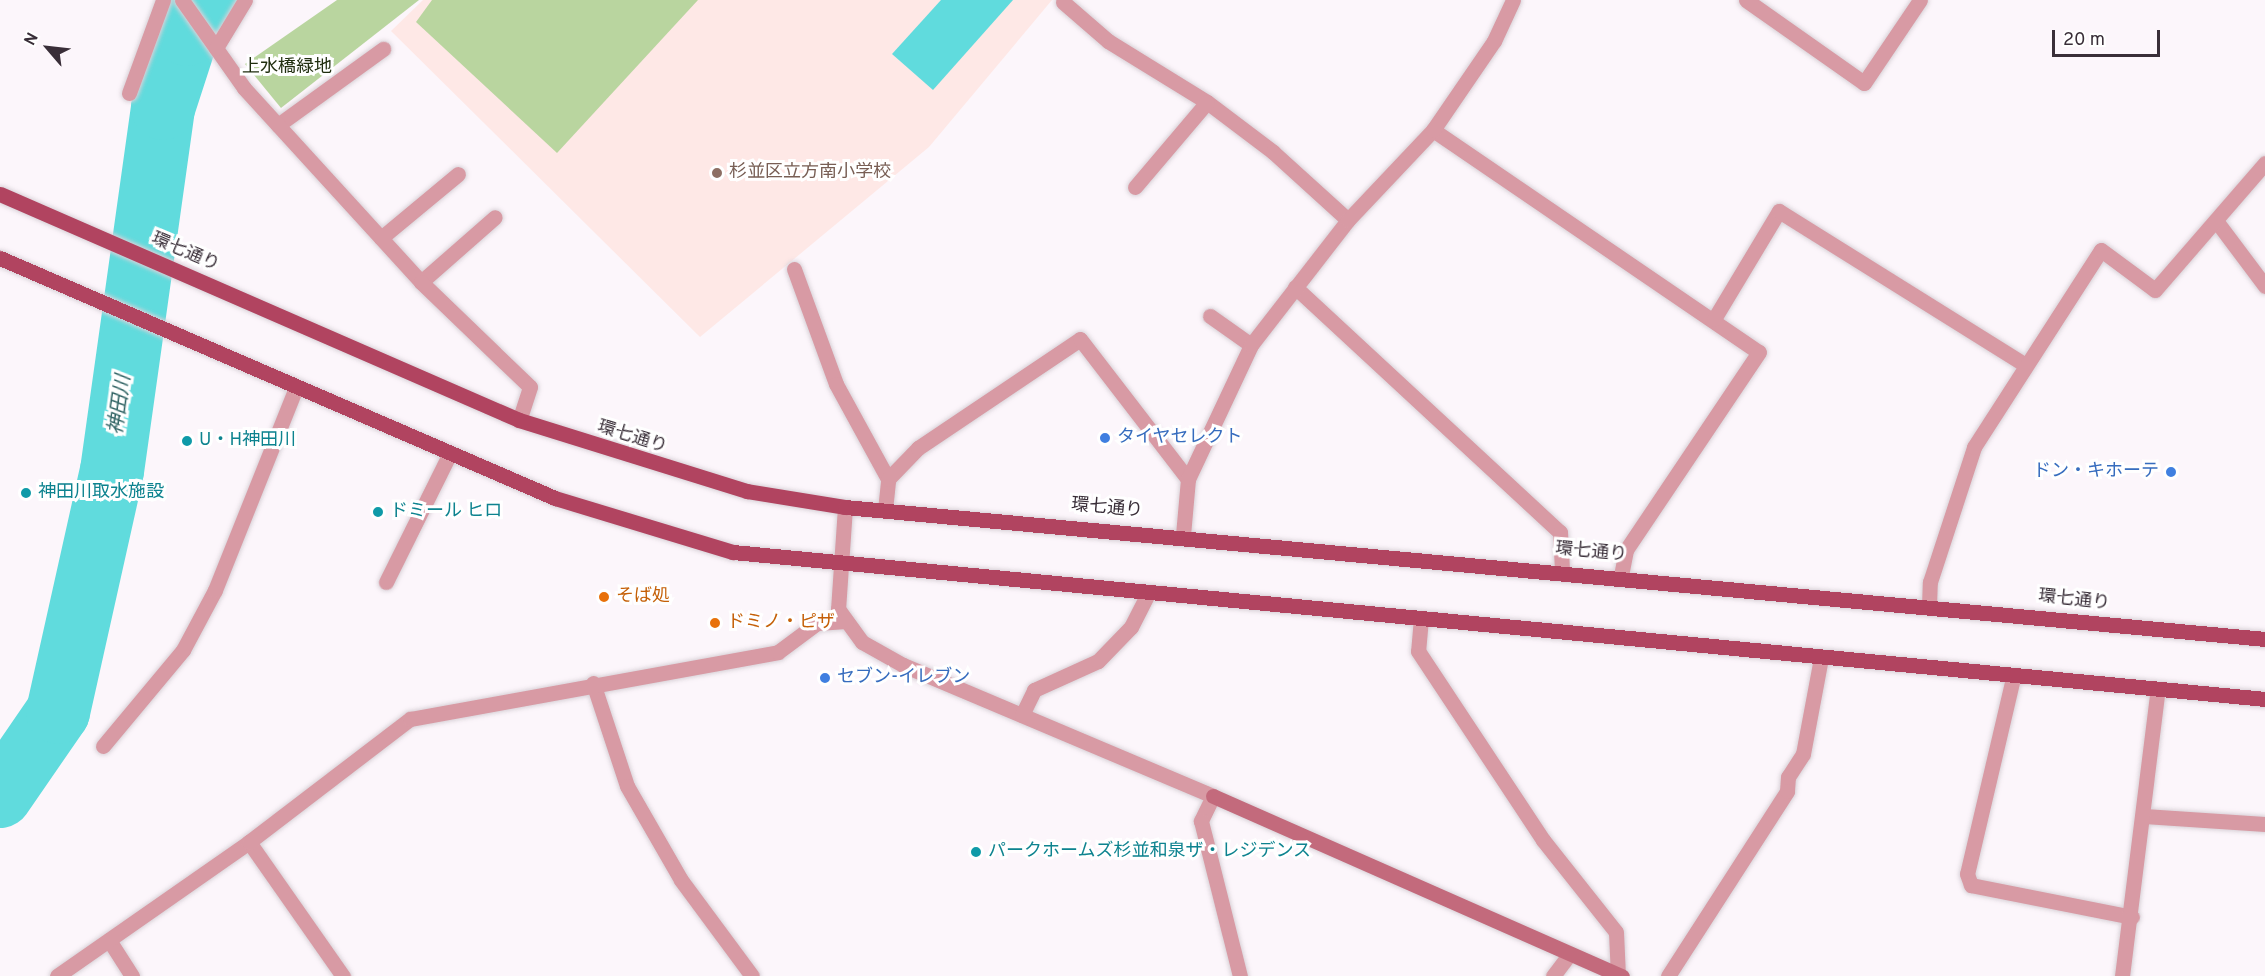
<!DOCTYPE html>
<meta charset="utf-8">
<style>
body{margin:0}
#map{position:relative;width:2265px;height:976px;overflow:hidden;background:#fcf6fb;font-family:Overpass,"Noto Sans JP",sans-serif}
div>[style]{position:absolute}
.education>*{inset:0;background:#fee8e6}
.green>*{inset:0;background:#b9d59f}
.water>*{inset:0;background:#60dbdd}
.river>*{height:64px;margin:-32px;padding:0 32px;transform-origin:32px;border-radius:32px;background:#60dbdd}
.roads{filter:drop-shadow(0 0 2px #d9d2d8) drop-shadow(0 0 2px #d9d2d8)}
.lane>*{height:15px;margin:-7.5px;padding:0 7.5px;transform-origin:7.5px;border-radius:7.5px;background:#d89aa4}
.street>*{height:15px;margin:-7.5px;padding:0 7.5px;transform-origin:7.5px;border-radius:7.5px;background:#d89aa4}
.secondary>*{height:15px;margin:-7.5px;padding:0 7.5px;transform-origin:7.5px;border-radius:7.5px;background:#c36a7c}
.primary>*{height:15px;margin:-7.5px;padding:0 7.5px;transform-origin:7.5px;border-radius:7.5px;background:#b14460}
.dots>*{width:16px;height:16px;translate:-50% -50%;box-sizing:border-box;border:3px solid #fff;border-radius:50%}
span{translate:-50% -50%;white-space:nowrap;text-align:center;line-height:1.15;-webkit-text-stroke:6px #fff;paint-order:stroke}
.park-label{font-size:18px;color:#202e0f}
.education-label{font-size:18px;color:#785e54}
.left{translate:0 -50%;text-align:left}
.street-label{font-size:18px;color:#392e38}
.shop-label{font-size:18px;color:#366cbe}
.right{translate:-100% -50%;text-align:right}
.culture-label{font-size:18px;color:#0d838f}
.food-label{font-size:18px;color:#c56008}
.water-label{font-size:20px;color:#2d6162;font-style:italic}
.north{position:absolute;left:18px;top:18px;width:60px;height:60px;-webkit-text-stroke:4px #fff;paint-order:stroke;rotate:298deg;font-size:16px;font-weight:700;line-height:24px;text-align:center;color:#392e38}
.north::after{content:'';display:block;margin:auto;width:21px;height:27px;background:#392e38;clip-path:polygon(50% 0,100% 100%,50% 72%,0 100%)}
.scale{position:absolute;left:2052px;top:30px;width:108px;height:27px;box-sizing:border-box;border:3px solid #392e38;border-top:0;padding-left:8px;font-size:18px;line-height:21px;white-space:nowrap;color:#392e38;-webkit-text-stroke:4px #fff;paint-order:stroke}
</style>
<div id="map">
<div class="education">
<i style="clip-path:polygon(423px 0,1052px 0,929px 147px,700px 337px,391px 31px)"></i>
</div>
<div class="green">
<i style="clip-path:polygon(337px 0,419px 0,281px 108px,245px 64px)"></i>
<i style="clip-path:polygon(432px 0,698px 0,557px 153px,416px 22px)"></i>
</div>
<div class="water">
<i style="clip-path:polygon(941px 0,1013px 0,933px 90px,892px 54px)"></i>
</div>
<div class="river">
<i style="left:0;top:796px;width:102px;rotate:-55.4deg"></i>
<i style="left:58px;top:712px;width:247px;rotate:-77.4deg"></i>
<i style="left:112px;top:471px;width:367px;rotate:-82deg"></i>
<i style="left:163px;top:108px;width:78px;rotate:-72deg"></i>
<i style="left:187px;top:34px;width:39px;rotate:-61deg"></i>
</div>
<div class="roads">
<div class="lane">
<i style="left:1746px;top:0;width:144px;rotate:35.1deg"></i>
<i style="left:1864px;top:83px;width:100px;rotate:-56deg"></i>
<i style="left:1063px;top:2px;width:60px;rotate:40.9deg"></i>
<i style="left:1108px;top:41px;width:116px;rotate:31.6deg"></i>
<i style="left:1207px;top:102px;width:83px;rotate:37.1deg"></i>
<i style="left:1273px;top:152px;width:101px;rotate:42.2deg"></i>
<i style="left:129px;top:93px;width:99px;rotate:-69.9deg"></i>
<i style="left:278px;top:125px;width:130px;rotate:-35.9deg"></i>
<i style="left:1433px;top:130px;width:394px;rotate:34.3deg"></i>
<i style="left:1759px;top:352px;width:239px;rotate:123.9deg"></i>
<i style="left:1626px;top:550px;width:25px;rotate:101deg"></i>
<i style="left:1135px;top:187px;width:111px;rotate:-49.7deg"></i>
<i style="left:2217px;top:222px;width:80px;rotate:53.1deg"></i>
<i style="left:381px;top:238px;width:100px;rotate:-39.7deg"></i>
<i style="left:794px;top:269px;width:122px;rotate:69.9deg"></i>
<i style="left:836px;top:384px;width:108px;rotate:61.3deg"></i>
<i style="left:421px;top:282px;width:98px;rotate:-41.3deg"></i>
<i style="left:1295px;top:287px;width:361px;rotate:42.8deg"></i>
<i style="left:1560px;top:532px;width:37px;rotate:87deg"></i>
<i style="left:1210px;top:316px;width:50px;rotate:35.3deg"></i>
<i style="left:1714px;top:319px;width:126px;rotate:-59deg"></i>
<i style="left:1779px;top:211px;width:289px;rotate:32deg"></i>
<i style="left:885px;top:510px;width:31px;rotate:-84deg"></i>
<i style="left:888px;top:479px;width:43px;rotate:-45.9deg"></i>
<i style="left:918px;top:448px;width:195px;rotate:-33.9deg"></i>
<i style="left:1080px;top:339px;width:177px;rotate:52.4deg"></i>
<i style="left:386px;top:582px;width:144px;rotate:-63.6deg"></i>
<i style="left:1929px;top:606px;width:24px;rotate:-88deg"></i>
<i style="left:1930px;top:582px;width:142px;rotate:-71.9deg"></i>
<i style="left:1974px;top:447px;width:234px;rotate:-57.2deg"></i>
<i style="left:2101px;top:250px;width:67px;rotate:36.5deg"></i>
<i style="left:2155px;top:290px;width:168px;rotate:-49.1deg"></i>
<i style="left:2013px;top:678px;width:201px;rotate:103.2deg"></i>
<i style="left:1967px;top:874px;width:12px;rotate:70deg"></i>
<i style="left:1971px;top:885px;width:164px;rotate:11.2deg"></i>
<i style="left:103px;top:746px;width:125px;rotate:-50.2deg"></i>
<i style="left:183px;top:650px;width:68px;rotate:-61.9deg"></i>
<i style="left:215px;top:590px;width:219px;rotate:-68.2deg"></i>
<i style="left:2144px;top:816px;width:121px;rotate:3.8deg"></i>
<i style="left:249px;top:842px;width:164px;rotate:55deg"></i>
<i style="left:1553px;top:976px;width:26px;rotate:-53deg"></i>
</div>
<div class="street">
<i style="left:182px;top:0;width:108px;rotate:54.8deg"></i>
<i style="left:244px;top:88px;width:263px;rotate:47.6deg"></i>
<i style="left:421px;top:282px;width:151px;rotate:43.9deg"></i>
<i style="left:530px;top:387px;width:35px;rotate:108deg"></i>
<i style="left:216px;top:48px;width:56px;rotate:-58.9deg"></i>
<i style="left:845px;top:507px;width:102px;rotate:93.9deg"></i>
<i style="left:838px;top:609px;width:41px;rotate:54deg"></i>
<i style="left:862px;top:642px;width:47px;rotate:29.3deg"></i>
<i style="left:903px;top:665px;width:337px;rotate:22.9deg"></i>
<i style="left:1213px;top:796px;width:28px;rotate:116deg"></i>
<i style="left:1201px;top:821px;width:160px;rotate:75.9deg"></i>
<i style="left:1183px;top:535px;width:56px;rotate:-84.9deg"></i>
<i style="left:1188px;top:479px;width:148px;rotate:-64.8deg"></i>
<i style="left:1251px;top:345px;width:158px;rotate:-52.2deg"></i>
<i style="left:1348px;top:220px;width:124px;rotate:-46.6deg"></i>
<i style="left:1433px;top:130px;width:108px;rotate:-55.6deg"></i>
<i style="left:1494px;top:41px;width:45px;rotate:-65.1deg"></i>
<i style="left:1421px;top:618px;width:33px;rotate:95deg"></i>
<i style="left:1418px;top:651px;width:227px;rotate:56.5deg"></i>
<i style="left:1543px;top:840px;width:117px;rotate:51.6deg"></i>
<i style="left:1616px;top:932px;width:44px;rotate:87.4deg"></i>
<i style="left:593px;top:683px;width:108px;rotate:71.7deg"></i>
<i style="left:627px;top:786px;width:108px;rotate:60.1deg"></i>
<i style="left:681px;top:880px;width:119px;rotate:53.5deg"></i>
<i style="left:1022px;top:715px;width:28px;rotate:-64deg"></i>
<i style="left:1034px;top:690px;width:70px;rotate:-24.4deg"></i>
<i style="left:1098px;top:661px;width:47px;rotate:-45.9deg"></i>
<i style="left:1131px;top:627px;width:39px;rotate:-63deg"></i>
<i style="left:109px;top:940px;width:43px;rotate:57.4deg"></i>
<i style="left:57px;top:976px;width:234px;rotate:-34.9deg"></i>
<i style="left:249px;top:842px;width:203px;rotate:-37.4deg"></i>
<i style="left:410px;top:719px;width:374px;rotate:-10.3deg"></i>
<i style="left:778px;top:652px;width:49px;rotate:-36.6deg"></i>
<i style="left:817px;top:623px;width:29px;rotate:-4deg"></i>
<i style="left:1668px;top:976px;width:220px;rotate:-57.2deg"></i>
<i style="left:1787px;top:791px;width:14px;rotate:-86deg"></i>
<i style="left:1788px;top:777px;width:27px;rotate:-57deg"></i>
<i style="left:1803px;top:754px;width:98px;rotate:-79.4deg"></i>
<i style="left:2122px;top:976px;width:289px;rotate:-82.9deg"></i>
</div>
<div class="secondary">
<i style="left:1213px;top:796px;width:447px;rotate:23.8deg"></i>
</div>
<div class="primary">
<i style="left:0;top:194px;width:566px;rotate:23.53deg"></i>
<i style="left:519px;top:420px;width:239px;rotate:17.3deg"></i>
<i style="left:747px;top:491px;width:99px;rotate:9.3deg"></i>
<i style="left:845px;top:507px;width:1426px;rotate:5.31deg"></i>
<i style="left:0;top:258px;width:605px;rotate:23.39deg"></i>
<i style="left:555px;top:498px;width:186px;rotate:16.9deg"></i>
<i style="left:733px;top:552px;width:1539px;rotate:5.48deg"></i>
</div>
</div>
<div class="dots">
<i style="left:717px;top:173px;background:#8d6e63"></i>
<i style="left:1105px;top:438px;background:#3f7fe0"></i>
<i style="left:187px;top:441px;background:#0f9aa8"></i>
<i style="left:2171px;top:472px;background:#3f7fe0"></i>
<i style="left:26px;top:493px;background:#0f9aa8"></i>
<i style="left:378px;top:512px;background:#0f9aa8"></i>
<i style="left:604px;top:597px;background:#e8710a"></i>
<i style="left:715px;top:623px;background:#e8710a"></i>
<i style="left:825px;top:678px;background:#3f7fe0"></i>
<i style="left:976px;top:852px;background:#0f9aa8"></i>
</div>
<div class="park-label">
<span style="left:287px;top:68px">上水橋緑地</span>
</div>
<div class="education-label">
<span class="left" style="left:729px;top:173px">杉並区立方南小学校</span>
</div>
<div class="street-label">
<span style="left:185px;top:253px;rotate:23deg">環七通り</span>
<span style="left:632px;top:438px;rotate:17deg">環七通り</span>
<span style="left:1107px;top:509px;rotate:5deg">環七通り</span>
<span style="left:1591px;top:553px;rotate:5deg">環七通り</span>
<span style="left:2074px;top:601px;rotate:6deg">環七通り</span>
</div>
<div class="shop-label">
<span class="left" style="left:1117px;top:438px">タイヤセレクト</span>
<span class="right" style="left:2159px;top:472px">ドン・キホーテ</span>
<span class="left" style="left:837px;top:678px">セブン-イレブン</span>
</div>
<div class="culture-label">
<span class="left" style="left:199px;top:441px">U・H神田川</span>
<span class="left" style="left:38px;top:493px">神田川取水施設</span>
<span class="left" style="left:390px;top:512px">ドミール ヒロ</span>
<span class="left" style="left:988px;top:852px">パークホームズ杉並和泉ザ・レジデンス</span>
</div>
<div class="food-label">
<span class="left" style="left:616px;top:597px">そば処</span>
<span class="left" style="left:727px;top:623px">ドミノ・ピザ</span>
</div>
<div class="water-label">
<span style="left:121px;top:405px;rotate:-82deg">神田川</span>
</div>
<div class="north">N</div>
<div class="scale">20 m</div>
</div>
